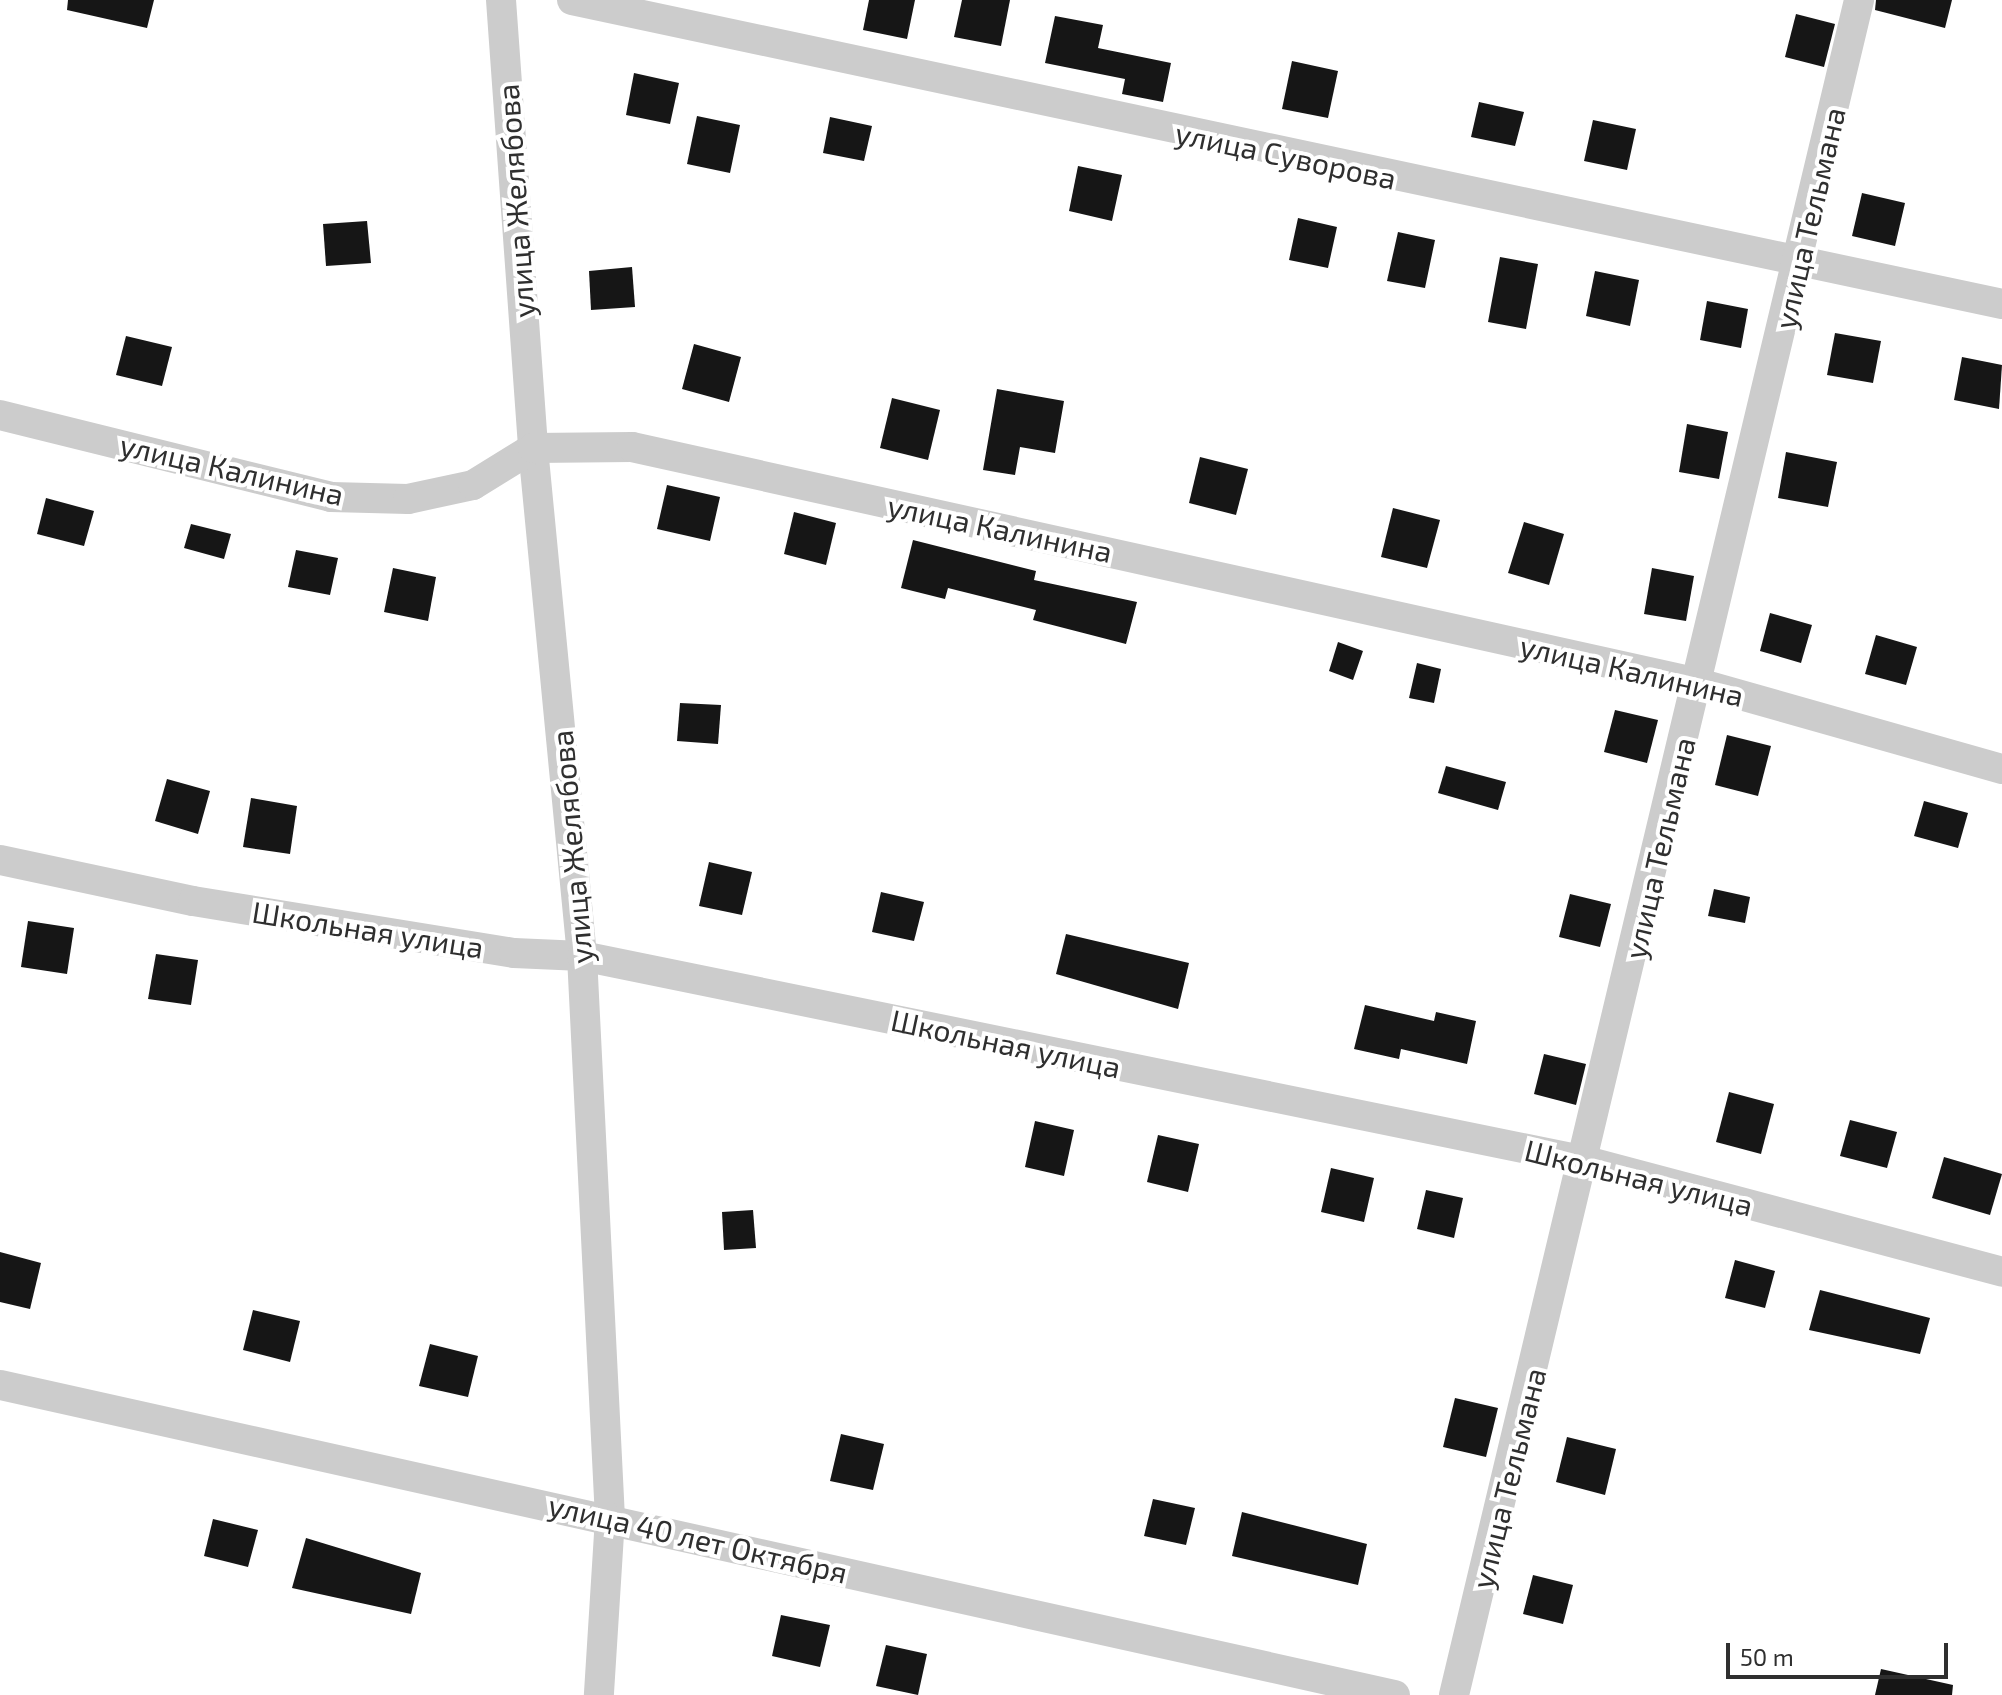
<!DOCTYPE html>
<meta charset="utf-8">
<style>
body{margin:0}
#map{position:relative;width:2002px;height:1695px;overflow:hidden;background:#fff;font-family:"Exo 2",sans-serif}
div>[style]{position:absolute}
.building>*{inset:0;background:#161616}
.minor>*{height:30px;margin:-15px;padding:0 15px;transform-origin:15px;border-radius:15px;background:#ccc}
span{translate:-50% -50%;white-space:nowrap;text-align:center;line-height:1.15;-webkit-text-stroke:8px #fff;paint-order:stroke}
.street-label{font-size:30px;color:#2f2f2f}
.scale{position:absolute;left:1726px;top:1643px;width:222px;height:36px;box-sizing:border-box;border:4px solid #2f2f2f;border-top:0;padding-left:10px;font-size:24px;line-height:28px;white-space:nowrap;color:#2f2f2f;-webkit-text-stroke:6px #fff;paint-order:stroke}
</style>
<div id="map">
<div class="building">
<i style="clip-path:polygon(68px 0,154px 0,147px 28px,67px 10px)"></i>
<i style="clip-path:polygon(869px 0,915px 0,907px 39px,863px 30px)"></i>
<i style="clip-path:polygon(962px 0,1010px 0,1001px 46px,954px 37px)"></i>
<i style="clip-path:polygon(1876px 0,1952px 0,1945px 28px,1875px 10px)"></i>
<i style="clip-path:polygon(1796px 14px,1835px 24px,1824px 67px,1785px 57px)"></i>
<i style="clip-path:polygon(1055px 16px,1103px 25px,1098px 48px,1171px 63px,1163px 102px,1122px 94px,1125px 79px,1045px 63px)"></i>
<i style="clip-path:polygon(1292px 61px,1338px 71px,1328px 118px,1282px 109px)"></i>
<i style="clip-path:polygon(634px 73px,679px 83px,670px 124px,626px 115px)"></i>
<i style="clip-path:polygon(1479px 102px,1524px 112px,1515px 146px,1471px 137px)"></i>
<i style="clip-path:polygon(697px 116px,740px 125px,730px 173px,687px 164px)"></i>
<i style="clip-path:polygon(830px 117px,872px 126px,864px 161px,823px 153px)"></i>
<i style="clip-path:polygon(1593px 120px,1636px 129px,1627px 170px,1584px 161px)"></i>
<i style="clip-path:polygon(1078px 166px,1122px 175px,1112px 221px,1069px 211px)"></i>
<i style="clip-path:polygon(1862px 193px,1905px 203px,1895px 246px,1852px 236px)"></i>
<i style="clip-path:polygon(1298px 218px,1337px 227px,1328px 268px,1289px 260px)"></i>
<i style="clip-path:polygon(367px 221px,371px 263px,326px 266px,323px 224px)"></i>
<i style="clip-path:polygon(1398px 232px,1435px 240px,1425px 288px,1387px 281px)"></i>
<i style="clip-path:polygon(1500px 257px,1538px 264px,1526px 329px,1488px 322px)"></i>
<i style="clip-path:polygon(632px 267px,635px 307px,591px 310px,589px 271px)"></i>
<i style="clip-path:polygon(1595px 271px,1639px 280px,1630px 326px,1586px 316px)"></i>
<i style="clip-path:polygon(1707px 301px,1748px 309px,1741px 348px,1700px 340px)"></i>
<i style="clip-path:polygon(1835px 333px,1881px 341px,1873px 383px,1827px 375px)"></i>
<i style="clip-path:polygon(126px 336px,172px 347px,162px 386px,116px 375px)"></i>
<i style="clip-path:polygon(694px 344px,741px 357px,729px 402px,682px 389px)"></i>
<i style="clip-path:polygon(1962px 357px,2002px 365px,1999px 409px,1954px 400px)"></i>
<i style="clip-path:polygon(997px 389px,1064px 401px,1055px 453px,1020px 447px,1015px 475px,983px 470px)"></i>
<i style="clip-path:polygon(892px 398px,940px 410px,928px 460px,880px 448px)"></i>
<i style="clip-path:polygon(1687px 424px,1728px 432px,1719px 479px,1679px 472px)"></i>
<i style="clip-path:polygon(1786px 452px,1837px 462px,1828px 507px,1778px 498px)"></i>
<i style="clip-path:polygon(1200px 457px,1248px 469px,1236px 515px,1189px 503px)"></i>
<i style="clip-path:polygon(667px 485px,720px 497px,710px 541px,657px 529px)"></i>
<i style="clip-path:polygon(46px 498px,94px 511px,84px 546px,37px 534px)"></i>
<i style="clip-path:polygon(1393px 508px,1440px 520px,1427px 568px,1381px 557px)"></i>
<i style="clip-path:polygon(794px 512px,836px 523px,826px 565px,784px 554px)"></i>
<i style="clip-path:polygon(1524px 522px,1564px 534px,1549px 585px,1508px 573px)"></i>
<i style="clip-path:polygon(191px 524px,231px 534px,224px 559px,184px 548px)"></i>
<i style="clip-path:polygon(913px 540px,1036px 571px,1034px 580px,1137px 602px,1126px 644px,1033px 620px,1036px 610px,948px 588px,945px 599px,901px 588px)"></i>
<i style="clip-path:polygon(296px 550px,338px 558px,330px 595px,288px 587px)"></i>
<i style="clip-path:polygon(393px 568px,436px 577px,428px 621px,384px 612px)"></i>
<i style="clip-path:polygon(1652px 568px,1694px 576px,1686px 621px,1644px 614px)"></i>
<i style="clip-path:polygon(1770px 613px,1812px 625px,1801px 663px,1760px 651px)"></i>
<i style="clip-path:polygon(1876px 635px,1917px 647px,1906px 685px,1865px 674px)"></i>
<i style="clip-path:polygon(1338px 642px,1363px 651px,1353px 680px,1329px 671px)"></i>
<i style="clip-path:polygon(1417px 663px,1441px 669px,1434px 703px,1409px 698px)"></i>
<i style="clip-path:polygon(680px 703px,721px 705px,718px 744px,677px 741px)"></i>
<i style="clip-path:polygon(1615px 710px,1658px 720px,1647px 763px,1604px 752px)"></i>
<i style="clip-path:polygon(1727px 735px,1771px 746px,1758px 796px,1715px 785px)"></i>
<i style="clip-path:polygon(1446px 766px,1506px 782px,1498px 810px,1438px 793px)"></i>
<i style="clip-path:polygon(167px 779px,210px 791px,198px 834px,155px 821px)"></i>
<i style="clip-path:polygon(251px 798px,297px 806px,290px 854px,243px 847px)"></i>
<i style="clip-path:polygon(1924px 801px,1968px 813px,1958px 848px,1914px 836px)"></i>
<i style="clip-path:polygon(709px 862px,752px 872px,742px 915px,699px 906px)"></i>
<i style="clip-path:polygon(1714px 889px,1750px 897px,1745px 923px,1708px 916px)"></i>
<i style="clip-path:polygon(881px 892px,924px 902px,914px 941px,872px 932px)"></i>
<i style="clip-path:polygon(1570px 894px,1611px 904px,1600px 947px,1559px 937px)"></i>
<i style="clip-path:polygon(28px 921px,74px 928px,67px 974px,21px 967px)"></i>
<i style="clip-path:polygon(1066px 934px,1189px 963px,1178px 1009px,1056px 974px)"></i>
<i style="clip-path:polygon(156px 954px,198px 960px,191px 1005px,148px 999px)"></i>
<i style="clip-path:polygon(1365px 1005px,1434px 1021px,1436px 1012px,1476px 1021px,1467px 1064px,1401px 1049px,1399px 1059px,1354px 1049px)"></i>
<i style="clip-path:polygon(1544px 1054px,1586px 1064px,1576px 1105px,1534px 1094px)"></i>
<i style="clip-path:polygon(1729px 1092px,1774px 1104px,1761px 1154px,1716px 1142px)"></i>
<i style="clip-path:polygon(1850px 1120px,1897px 1132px,1887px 1168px,1840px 1156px)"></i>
<i style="clip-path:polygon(1035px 1121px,1074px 1130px,1064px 1176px,1025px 1167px)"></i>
<i style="clip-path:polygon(1158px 1135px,1199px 1144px,1188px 1192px,1147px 1182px)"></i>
<i style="clip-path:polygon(1944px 1157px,2002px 1174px,1990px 1215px,1932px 1198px)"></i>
<i style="clip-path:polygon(1331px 1168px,1374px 1178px,1364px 1222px,1321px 1212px)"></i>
<i style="clip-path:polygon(1426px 1190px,1463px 1198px,1454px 1238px,1417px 1229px)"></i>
<i style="clip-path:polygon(753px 1210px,756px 1248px,724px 1250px,722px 1212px)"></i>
<i style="clip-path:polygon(0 1252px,41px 1263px,30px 1309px,0 1302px)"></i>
<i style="clip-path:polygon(1735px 1260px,1775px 1271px,1765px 1308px,1725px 1298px)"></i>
<i style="clip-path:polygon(1820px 1290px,1930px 1318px,1920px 1354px,1809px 1330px)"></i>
<i style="clip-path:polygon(253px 1310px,300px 1321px,290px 1362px,243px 1350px)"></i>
<i style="clip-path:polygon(430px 1344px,478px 1356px,468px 1397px,419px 1386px)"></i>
<i style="clip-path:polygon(1455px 1398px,1498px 1408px,1486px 1457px,1443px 1447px)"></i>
<i style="clip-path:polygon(841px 1434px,884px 1444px,873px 1490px,830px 1481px)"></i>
<i style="clip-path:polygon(1567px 1437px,1616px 1449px,1605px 1495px,1556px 1482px)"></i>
<i style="clip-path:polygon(1153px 1499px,1195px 1508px,1186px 1545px,1144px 1536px)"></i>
<i style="clip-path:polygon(1242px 1512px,1367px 1544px,1358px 1585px,1232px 1556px)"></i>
<i style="clip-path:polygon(213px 1519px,258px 1530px,248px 1567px,204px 1556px)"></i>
<i style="clip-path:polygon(306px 1538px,421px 1573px,411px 1614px,292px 1588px)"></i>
<i style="clip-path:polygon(1533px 1575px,1573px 1585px,1563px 1624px,1523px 1614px)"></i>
<i style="clip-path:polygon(781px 1615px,830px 1625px,820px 1667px,772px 1656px)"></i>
<i style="clip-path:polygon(886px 1645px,927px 1654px,918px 1695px,876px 1686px)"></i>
<i style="clip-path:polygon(1881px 1669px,1953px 1685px,1952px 1695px,1875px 1695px)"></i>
</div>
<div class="minor">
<i style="left:501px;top:0;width:449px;rotate:85.9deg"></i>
<i style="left:533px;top:448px;width:510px;rotate:84.49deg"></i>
<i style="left:582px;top:956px;width:563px;rotate:87.15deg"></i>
<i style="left:610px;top:1518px;width:177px;rotate:93.6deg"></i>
<i style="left:572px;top:0;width:1462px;rotate:12deg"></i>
<i style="left:0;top:415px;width:341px;rotate:13.9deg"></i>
<i style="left:331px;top:497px;width:77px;rotate:1.5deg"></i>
<i style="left:408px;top:499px;width:66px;rotate:-12.2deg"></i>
<i style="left:473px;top:485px;width:70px;rotate:-31.7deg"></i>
<i style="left:533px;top:448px;width:99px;rotate:-0.6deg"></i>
<i style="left:632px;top:447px;width:1092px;rotate:12.48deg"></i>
<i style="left:1698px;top:683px;width:316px;rotate:15.8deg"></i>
<i style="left:0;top:860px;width:197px;rotate:12deg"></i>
<i style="left:193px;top:901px;width:325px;rotate:9.2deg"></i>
<i style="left:514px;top:953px;width:68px;rotate:2.5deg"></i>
<i style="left:582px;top:956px;width:1025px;rotate:11.54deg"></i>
<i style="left:1586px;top:1161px;width:431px;rotate:14.9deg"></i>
<i style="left:0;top:1385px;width:1429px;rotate:12.53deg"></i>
<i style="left:1454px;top:1695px;width:1743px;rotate:-76.56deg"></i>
</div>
<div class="street-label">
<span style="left:1286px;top:155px;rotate:12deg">улица Суворова</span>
<span style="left:515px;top:201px;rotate:-94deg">улица Желябова</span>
<span style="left:1809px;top:218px;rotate:-77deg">улица Тельмана</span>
<span style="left:232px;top:469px;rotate:13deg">улица Калинина</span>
<span style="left:1000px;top:528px;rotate:12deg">улица Калинина</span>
<span style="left:1632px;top:670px;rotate:13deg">улица Калинина</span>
<span style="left:571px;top:847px;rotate:-95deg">улица Желябова</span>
<span style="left:1659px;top:848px;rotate:-77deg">улица Тельмана</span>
<span style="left:368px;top:929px;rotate:9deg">Школьная улица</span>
<span style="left:1006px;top:1043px;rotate:12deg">Школьная улица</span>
<span style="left:1639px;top:1177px;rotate:14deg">Школьная улица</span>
<span style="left:1508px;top:1478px;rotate:-76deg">улица Тельмана</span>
<span style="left:698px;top:1538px;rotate:13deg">улица 40 лет Октября</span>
</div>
<div class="scale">50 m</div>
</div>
